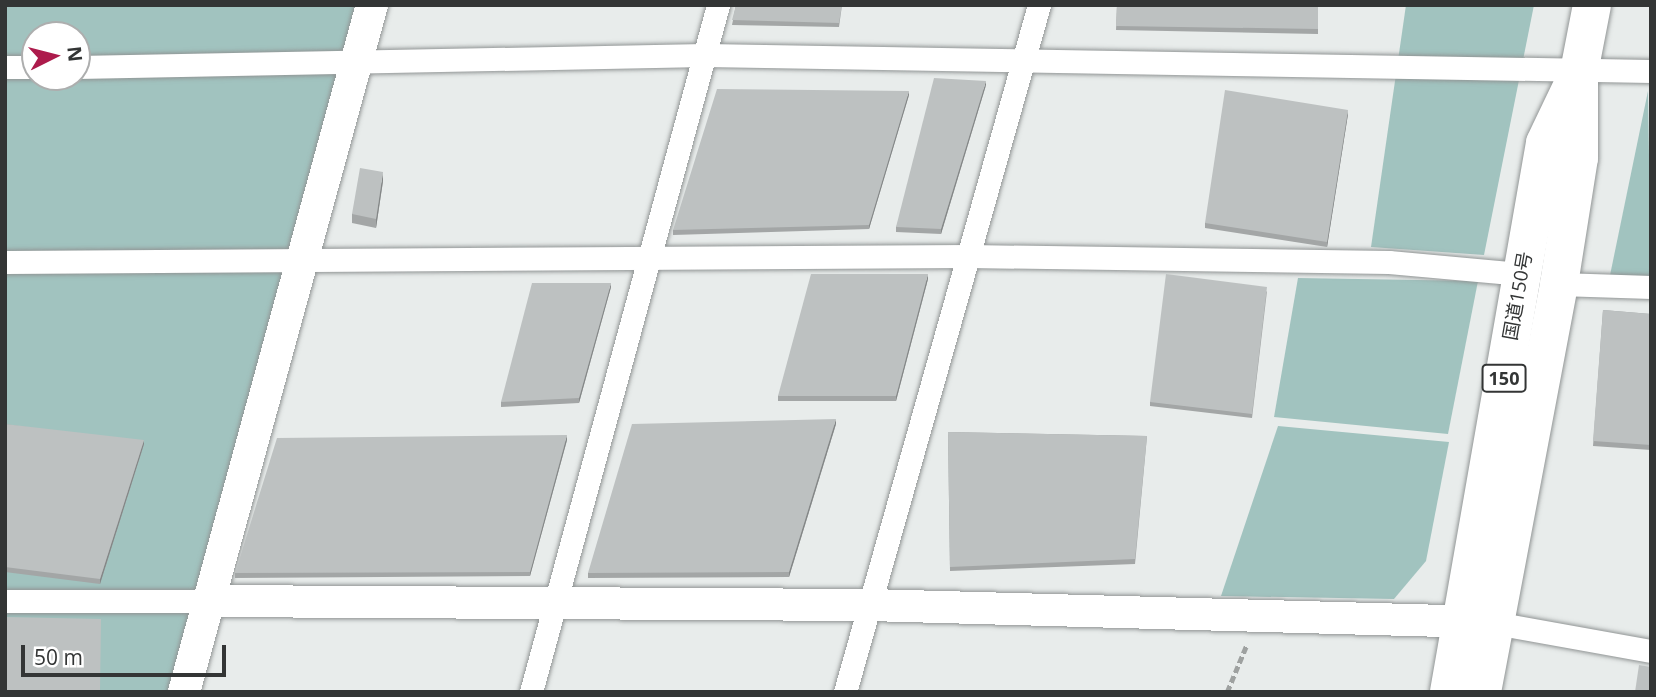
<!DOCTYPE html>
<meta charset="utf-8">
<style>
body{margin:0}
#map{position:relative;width:1656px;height:697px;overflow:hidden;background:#e8eceb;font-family:"Open Sans","Noto Sans JP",sans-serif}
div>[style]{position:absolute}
.green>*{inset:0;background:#a1c3bf}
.path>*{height:4.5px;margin-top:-2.25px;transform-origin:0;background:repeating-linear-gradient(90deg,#9ea1a0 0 7px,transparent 0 10.5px)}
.roads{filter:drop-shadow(0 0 2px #919595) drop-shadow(0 0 2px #919595)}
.street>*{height:23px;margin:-11.5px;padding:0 11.5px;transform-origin:11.5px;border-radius:11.5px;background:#fff}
.secondary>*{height:32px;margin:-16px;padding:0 16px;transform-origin:16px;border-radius:16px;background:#fff}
.highway>*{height:38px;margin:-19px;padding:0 19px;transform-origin:19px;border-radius:19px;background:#fff}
.wall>*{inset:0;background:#a3a6a6}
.shaded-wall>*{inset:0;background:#848787}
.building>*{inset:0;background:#bdc1c1}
span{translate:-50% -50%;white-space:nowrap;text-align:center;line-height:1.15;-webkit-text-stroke:6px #fff;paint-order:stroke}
.shield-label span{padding:2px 5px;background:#fff;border:2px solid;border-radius:5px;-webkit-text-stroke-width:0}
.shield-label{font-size:18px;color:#333535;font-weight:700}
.street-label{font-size:19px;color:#333535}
.frame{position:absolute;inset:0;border:7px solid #333535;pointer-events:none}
.north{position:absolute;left:21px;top:21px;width:70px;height:70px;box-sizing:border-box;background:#fff;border:2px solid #adaeae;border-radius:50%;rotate:84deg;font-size:19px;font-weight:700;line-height:28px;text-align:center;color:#333535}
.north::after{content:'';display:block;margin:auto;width:24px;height:32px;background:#ad1b4c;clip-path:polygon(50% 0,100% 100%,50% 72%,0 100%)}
.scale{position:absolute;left:21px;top:645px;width:205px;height:32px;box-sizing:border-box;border:4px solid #333535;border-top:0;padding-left:9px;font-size:21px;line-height:24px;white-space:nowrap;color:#333535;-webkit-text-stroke:5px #fff;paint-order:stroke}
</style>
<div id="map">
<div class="green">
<i style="clip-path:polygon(evenodd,5px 5px,369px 5px,170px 692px,5px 692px,5px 5px,35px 35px,77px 35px,77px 77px,35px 77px,35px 35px)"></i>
<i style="clip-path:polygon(1406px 5px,1534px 5px,1484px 255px,1371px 247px)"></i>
<i style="clip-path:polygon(1648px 91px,1651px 285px,1608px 285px)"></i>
<i style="clip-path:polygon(1298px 278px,1478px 281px,1448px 434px,1274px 417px)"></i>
<i style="clip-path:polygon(1278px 426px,1449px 442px,1426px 561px,1394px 599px,1221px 596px)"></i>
</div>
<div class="path">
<i style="left:1227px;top:692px;width:52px;rotate:-67.4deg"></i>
</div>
<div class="roads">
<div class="street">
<i style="left:5px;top:67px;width:30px"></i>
<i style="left:77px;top:67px;width:628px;rotate:-1.09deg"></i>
<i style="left:705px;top:55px;width:946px;rotate:0.97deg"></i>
<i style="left:5px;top:262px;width:963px;rotate:-0.36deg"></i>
<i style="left:968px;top:256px;width:421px;rotate:0.8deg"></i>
<i style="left:1389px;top:262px;width:134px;rotate:5.2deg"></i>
<i style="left:1559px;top:284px;width:92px;rotate:1.9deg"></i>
<i style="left:5px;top:601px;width:204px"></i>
<i style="left:1495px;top:623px;width:158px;rotate:10.2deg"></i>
<i style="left:531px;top:692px;width:712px;rotate:-74.77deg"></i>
<i style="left:845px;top:692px;width:714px;rotate:-74.23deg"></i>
</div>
<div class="secondary">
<i style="left:209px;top:601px;width:660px;rotate:0.35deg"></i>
<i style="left:869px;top:605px;width:614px;rotate:1.59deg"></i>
<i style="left:184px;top:692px;width:712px;rotate:-74.7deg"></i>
</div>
<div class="highway">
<i style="left:1449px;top:692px;width:557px;rotate:-80.08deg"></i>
<i style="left:1545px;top:143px;width:70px;rotate:-64.5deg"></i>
<i style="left:1482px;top:692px;width:415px;rotate:-79.3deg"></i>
<i style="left:1559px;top:284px;width:128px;rotate:-81deg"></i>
<i style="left:1579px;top:158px;width:86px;rotate:-90deg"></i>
<i style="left:1579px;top:72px;width:68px;rotate:-79deg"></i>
</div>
</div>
<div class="wall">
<i style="clip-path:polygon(736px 5px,842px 5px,839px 27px,732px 25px)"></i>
<i style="clip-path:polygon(1117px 5px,1318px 5px,1318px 34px,1116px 30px)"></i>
<i style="clip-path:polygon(986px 85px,941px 234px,896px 232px,896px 227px)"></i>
<i style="clip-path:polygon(909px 95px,869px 229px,673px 235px,673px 230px)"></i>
<i style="clip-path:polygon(1348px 114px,1327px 247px,1205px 228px,1205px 223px)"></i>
<i style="clip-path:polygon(383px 181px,376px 228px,352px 223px,352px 214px)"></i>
<i style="clip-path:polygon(928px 279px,896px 401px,778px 401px,778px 396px)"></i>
<i style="clip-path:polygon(611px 287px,579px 403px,501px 407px,501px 402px)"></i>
<i style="clip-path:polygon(1267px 291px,1252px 418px,1150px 406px,1150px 402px)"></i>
<i style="clip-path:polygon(1603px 310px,1651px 314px,1651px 450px,1593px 446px)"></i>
<i style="clip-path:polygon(5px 424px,144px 444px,100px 584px,5px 572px)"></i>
<i style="clip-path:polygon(836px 424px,789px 577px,588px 578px,588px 573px)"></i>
<i style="clip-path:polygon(948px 432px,1147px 436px,1135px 564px,950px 571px)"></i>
<i style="clip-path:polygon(567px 440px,530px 576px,235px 578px,235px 573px)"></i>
</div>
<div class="shaded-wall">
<i style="clip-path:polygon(986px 81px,986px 85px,941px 234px,941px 229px)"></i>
<i style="clip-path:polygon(909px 91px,909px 95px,869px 229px,869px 225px)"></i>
<i style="clip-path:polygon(1348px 110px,1348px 114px,1327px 247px,1327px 242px)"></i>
<i style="clip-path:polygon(383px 172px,383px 181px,376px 228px,376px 219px)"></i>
<i style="clip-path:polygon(928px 274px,928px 279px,896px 401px,896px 396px)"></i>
<i style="clip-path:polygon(611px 283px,611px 287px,579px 403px,579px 398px)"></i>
<i style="clip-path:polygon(836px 419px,836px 424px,789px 577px,789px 572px)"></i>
<i style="clip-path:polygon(567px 435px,567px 440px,530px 576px,530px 572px)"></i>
<i style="clip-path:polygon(144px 440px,144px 444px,100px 584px,100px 579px)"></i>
</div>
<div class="building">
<i style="clip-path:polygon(736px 5px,842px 5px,839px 23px,732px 20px)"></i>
<i style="clip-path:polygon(1117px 5px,1318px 5px,1318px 29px,1116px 26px)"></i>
<i style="clip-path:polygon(934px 78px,986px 81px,941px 229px,896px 227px)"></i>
<i style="clip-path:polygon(717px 89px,909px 91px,869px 225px,673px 230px)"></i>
<i style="clip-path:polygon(1225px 90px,1348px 110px,1327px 242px,1205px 223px)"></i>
<i style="clip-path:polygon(360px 168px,383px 172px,376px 219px,352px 214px)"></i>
<i style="clip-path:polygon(811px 274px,928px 274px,896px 396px,778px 396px)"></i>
<i style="clip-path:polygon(1166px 274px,1267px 287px,1252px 414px,1150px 402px)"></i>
<i style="clip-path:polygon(532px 283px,611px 283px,579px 398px,501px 402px)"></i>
<i style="clip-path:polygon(1603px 310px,1651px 314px,1651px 445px,1593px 441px)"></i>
<i style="clip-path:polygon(836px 419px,789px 572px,588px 573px,632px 424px)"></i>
<i style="clip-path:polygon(5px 424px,144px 440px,100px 579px,5px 567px)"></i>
<i style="clip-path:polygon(948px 432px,1147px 436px,1135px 559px,950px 567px)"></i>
<i style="clip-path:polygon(567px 435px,530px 572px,235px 573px,277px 438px)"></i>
<i style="clip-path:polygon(5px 617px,101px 619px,100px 692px,5px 692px)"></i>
<i style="clip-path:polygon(1639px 665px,1651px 667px,1651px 692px,1635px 692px)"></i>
</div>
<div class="shield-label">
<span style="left:1504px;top:378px">150</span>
</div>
<div class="street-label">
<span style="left:1518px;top:296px;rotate:-80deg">国道150号</span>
</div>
<div class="frame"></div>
<div class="north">N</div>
<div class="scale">50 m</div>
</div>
